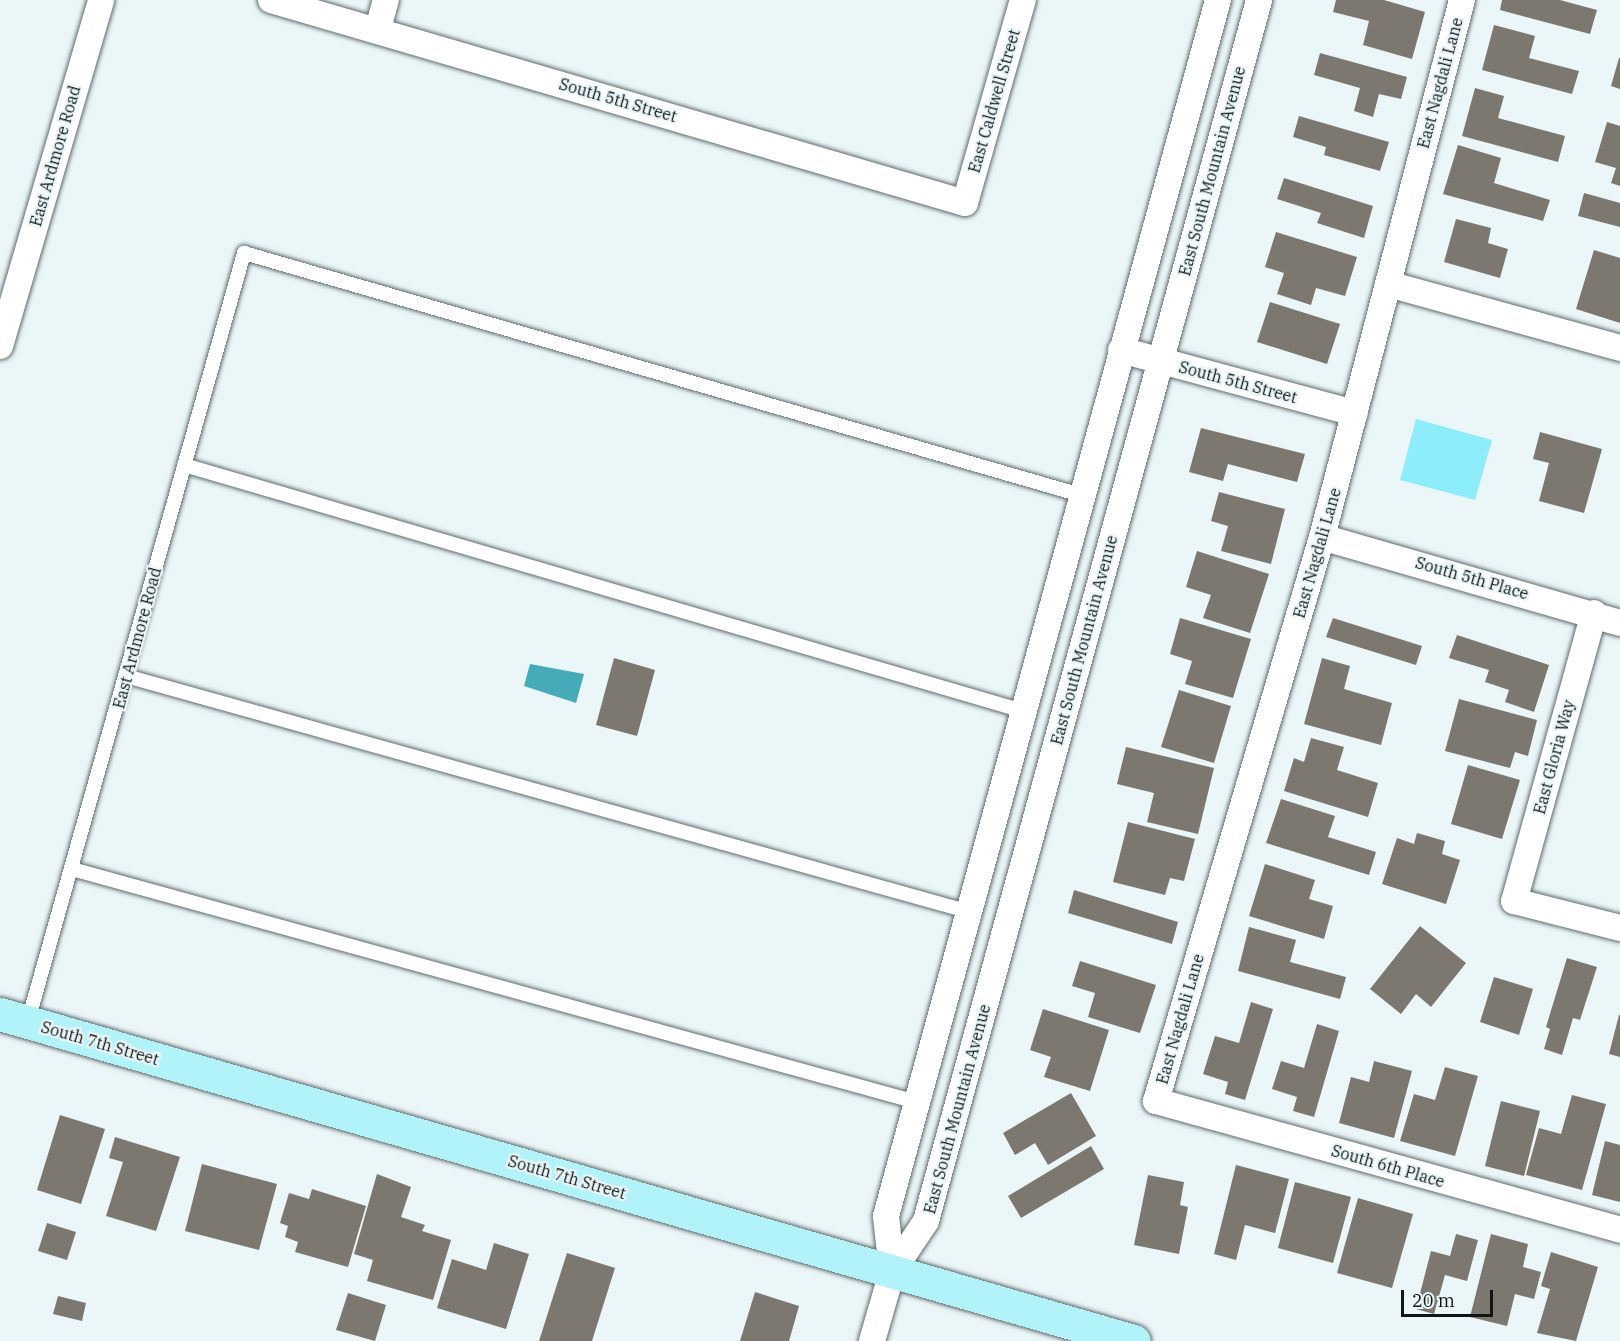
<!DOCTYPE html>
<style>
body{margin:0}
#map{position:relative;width:1620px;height:1341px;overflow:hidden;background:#eaf6f8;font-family:"IBM Plex Serif",serif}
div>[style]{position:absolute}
.green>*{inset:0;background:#8dedfa}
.water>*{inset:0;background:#46abb8}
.building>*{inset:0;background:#7c7870}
.roads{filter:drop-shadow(0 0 2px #606b6d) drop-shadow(0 0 2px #606b6d)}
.lane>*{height:14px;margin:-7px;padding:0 7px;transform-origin:7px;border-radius:7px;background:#fff}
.street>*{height:26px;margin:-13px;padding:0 13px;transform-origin:13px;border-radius:13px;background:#fff}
.secondary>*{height:33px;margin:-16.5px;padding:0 16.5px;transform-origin:16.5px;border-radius:16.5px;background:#b2f3f9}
span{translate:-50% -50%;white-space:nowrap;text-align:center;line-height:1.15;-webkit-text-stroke:4.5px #eaf6f8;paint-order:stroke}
.street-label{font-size:16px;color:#111516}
.scale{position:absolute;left:1401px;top:1290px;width:92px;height:27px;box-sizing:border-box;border:3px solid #111516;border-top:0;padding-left:8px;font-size:18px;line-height:21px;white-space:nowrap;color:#111516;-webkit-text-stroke:4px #eaf6f8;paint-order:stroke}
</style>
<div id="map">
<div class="green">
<i style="clip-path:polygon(1416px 419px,1492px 440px,1475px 500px,1400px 480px)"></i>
</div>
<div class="water">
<i style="clip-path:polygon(530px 664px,584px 674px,576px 703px,524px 686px)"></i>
</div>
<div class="building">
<i style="clip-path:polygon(1336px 0,1384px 0,1425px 12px,1412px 59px,1363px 45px,1369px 21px,1333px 12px)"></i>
<i style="clip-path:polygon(1502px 0,1560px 0,1597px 10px,1590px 34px,1500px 10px)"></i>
<i style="clip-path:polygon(1494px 25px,1535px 36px,1529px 58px,1579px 71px,1572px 94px,1482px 70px)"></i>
<i style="clip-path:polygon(1320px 53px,1407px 77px,1401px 99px,1379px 94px,1373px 117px,1354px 111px,1360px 88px,1314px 75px)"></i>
<i style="clip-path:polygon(1619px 58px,1620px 58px,1620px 89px,1611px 86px)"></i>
<i style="clip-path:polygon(1475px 88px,1504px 96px,1498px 118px,1565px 136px,1558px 162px,1462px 136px)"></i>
<i style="clip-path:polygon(1299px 116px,1389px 142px,1380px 171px,1324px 155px,1326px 147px,1293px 137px)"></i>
<i style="clip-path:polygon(1607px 122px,1620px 126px,1620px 186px,1611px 183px,1616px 168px,1595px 162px)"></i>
<i style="clip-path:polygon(1458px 145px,1501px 158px,1494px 183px,1550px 200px,1543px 221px,1443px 194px)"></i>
<i style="clip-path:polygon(1284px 178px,1373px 206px,1364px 238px,1317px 223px,1321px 213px,1277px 199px)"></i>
<i style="clip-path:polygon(1584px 193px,1620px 203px,1620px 227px,1578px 216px)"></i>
<i style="clip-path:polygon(1456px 219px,1491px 228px,1488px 243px,1508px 249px,1500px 278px,1444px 262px)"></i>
<i style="clip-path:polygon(1276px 232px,1357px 257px,1345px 296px,1316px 288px,1311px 305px,1277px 294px,1284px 273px,1265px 267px)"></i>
<i style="clip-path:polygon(1594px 250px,1620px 258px,1620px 323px,1576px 309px)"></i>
<i style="clip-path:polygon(1270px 302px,1340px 324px,1327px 364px,1257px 342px)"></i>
<i style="clip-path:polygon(1201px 428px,1305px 454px,1297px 482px,1228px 464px,1223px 481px,1189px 472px)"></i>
<i style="clip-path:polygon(1540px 432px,1602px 449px,1584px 513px,1539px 501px,1549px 463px,1533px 459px)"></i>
<i style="clip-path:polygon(1219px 492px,1285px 509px,1271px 564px,1221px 551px,1228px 526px,1211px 521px)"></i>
<i style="clip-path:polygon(1197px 551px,1269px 574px,1250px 633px,1203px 618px,1211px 595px,1186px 587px)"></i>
<i style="clip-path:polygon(1180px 618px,1251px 639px,1233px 698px,1185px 684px,1192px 661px,1170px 654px)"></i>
<i style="clip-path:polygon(1333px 618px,1422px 646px,1416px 665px,1326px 637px)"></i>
<i style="clip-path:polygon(1457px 635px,1549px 665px,1534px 712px,1505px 702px,1509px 690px,1485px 682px,1489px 670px,1449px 658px)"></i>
<i style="clip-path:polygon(614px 658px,655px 670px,637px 736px,596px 725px)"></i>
<i style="clip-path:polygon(1322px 658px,1350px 666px,1344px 689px,1392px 703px,1381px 745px,1304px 724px)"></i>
<i style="clip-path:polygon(1179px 690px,1231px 706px,1214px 763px,1161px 747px)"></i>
<i style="clip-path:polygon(1459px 699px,1537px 720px,1528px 756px,1515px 752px,1510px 768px,1445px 751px)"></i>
<i style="clip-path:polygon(1311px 738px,1344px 747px,1337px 770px,1378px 783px,1368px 817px,1284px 791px,1294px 758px,1304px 762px)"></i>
<i style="clip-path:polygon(1126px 747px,1214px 768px,1198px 834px,1147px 822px,1154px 793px,1117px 784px)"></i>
<i style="clip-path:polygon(1468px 765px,1520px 780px,1502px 839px,1451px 824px)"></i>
<i style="clip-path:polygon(1281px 799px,1335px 816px,1328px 837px,1376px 852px,1369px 875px,1266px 843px)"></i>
<i style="clip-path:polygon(1128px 822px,1195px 839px,1184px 881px,1170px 878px,1165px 895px,1113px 882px)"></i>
<i style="clip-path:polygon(1417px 833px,1445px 841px,1442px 854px,1460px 860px,1446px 904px,1382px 884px,1397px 838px,1414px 844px)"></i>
<i style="clip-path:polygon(1265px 864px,1315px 880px,1309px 899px,1333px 906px,1324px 939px,1249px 916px)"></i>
<i style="clip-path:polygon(1074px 890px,1178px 922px,1172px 944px,1068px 913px)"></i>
<i style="clip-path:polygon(1420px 926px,1466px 963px,1431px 1007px,1416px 994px,1401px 1014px,1370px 989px)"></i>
<i style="clip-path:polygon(1249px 927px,1296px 940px,1290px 962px,1346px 977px,1340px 999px,1238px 971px)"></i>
<i style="clip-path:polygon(1567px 958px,1597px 967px,1580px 1020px,1573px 1018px,1562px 1055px,1544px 1049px,1550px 1029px,1546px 1027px)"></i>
<i style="clip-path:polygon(1080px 961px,1156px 985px,1140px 1033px,1088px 1017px,1095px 993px,1072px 986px)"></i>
<i style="clip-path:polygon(1494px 977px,1533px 989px,1519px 1035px,1480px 1022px)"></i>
<i style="clip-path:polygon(1251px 1002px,1273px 1009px,1245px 1100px,1225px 1094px,1228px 1082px,1203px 1074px,1215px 1036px,1239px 1043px)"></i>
<i style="clip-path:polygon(1043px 1009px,1109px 1030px,1090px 1091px,1044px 1077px,1051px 1057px,1030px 1050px)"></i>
<i style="clip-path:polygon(1619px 1015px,1620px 1015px,1620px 1057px,1609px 1054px)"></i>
<i style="clip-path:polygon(1317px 1024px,1339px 1031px,1314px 1117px,1293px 1111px,1297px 1097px,1272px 1089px,1281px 1061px,1304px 1068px)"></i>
<i style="clip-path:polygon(1374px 1061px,1412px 1071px,1394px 1138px,1339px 1123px,1351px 1077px,1369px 1082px)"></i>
<i style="clip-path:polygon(1445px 1067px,1478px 1076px,1455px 1156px,1400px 1141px,1414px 1094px,1435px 1100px)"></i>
<i style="clip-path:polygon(1071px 1093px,1096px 1136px,1048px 1165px,1035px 1143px,1015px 1155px,1003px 1133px)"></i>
<i style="clip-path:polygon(1572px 1095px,1606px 1104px,1582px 1190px,1526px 1175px,1539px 1128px,1561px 1134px)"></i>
<i style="clip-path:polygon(1501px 1101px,1540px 1111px,1524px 1176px,1485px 1166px)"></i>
<i style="clip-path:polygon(60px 1115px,105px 1129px,81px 1204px,37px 1190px)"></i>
<i style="clip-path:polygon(115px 1137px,180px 1157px,156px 1231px,106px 1216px,123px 1162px,109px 1158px)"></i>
<i style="clip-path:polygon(1605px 1141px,1620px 1145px,1620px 1202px,1592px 1195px)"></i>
<i style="clip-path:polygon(1091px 1146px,1104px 1169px,1021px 1218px,1008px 1196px)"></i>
<i style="clip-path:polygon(202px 1164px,277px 1184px,259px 1250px,185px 1231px)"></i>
<i style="clip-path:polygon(1236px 1165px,1289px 1179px,1275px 1233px,1245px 1225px,1236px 1260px,1214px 1254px)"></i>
<i style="clip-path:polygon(377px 1174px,411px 1187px,401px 1217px,425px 1225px,422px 1231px,451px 1240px,433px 1300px,367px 1281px,373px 1260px,354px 1254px)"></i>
<i style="clip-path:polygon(1148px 1175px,1184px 1182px,1180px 1205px,1188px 1207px,1179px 1254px,1134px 1245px)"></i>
<i style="clip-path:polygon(1295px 1182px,1351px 1197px,1333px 1263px,1278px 1248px)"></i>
<i style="clip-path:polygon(312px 1189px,366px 1206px,348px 1267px,295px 1252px,298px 1242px,285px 1237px,288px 1226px,280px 1223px,289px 1193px,309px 1199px)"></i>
<i style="clip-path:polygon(1358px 1198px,1413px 1214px,1392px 1288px,1337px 1273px)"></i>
<i style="clip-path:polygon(47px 1223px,76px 1232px,67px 1260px,38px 1251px)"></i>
<i style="clip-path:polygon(1456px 1234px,1478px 1240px,1467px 1281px,1445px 1275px,1434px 1314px,1416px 1309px,1431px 1251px,1450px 1256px)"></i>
<i style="clip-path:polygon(1491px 1234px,1528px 1244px,1523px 1267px,1541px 1272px,1534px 1299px,1515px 1294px,1507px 1326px,1470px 1317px)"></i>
<i style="clip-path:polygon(494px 1243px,529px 1254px,506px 1329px,437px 1308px,452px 1259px,486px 1270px)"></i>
<i style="clip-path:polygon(1551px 1252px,1598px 1267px,1576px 1341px,1537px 1333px,1550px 1289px,1541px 1286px)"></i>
<i style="clip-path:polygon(567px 1253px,615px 1268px,592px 1341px,539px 1341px)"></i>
<i style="clip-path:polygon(755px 1292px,799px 1306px,789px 1341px,740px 1341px)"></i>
<i style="clip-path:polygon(348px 1293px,386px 1305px,375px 1341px,336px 1330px)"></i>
<i style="clip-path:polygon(58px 1296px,86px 1303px,82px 1321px,53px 1314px)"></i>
</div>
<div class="roads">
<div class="lane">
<i style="left:184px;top:465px;width:874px;rotate:16.34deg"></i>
<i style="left:126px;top:676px;width:876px;rotate:15.62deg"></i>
<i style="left:72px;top:869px;width:876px;rotate:15.43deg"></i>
<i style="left:28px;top:1021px;width:798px;rotate:-74.29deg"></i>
<i style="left:244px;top:253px;width:871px;rotate:16.13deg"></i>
</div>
<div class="street">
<i style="left:271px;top:0;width:723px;rotate:16.3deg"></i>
<i style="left:965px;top:203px;width:211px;rotate:-74.1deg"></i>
<i style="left:1462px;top:0;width:555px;rotate:104.61deg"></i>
<i style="left:1322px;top:537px;width:588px;rotate:106.4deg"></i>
<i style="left:1156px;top:1101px;width:482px;rotate:15.5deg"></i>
<i style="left:378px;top:29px;width:30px;rotate:-75deg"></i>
<i style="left:1388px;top:284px;width:241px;rotate:15.4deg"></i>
<i style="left:0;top:346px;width:360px;rotate:-73.7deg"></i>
<i style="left:1121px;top:350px;width:242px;rotate:15.1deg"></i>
<i style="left:1322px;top:537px;width:310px;rotate:16.1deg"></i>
<i style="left:1594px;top:613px;width:299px;rotate:105.5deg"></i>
<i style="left:1514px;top:901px;width:109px;rotate:14.3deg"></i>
<i style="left:892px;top:1272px;width:56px;rotate:-96.1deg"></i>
<i style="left:886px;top:1216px;width:1261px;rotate:-74.73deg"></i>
<i style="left:872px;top:1341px;width:72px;rotate:-73.8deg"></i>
<i style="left:892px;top:1272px;width:61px;rotate:-56.3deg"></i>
<i style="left:926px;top:1221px;width:1266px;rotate:-74.74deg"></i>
</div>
<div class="secondary">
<i style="left:0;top:1014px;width:1180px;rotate:16.09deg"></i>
</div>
</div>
<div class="street-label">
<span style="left:1440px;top:83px;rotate:-75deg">East Nagdali Lane</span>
<span style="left:618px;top:100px;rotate:16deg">South 5th Street</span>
<span style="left:994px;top:101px;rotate:-74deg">East Caldwell Street</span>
<span style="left:55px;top:156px;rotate:-74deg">East Ardmore Road</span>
<span style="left:1212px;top:171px;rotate:-75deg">East South Mountain Avenue</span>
<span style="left:1238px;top:382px;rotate:15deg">South 5th Street</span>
<span style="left:1317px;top:553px;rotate:-74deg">East Nagdali Lane</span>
<span style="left:1472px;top:578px;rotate:16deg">South 5th Place</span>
<span style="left:137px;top:638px;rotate:-75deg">East Ardmore Road</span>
<span style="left:1084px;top:640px;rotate:-75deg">East South Mountain Avenue</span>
<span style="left:1554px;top:757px;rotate:-75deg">East Gloria Way</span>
<span style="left:1180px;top:1019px;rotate:-74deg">East Nagdali Lane</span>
<span style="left:100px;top:1043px;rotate:16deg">South 7th Street</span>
<span style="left:957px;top:1109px;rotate:-75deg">East South Mountain Avenue</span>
<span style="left:1388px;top:1166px;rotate:16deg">South 6th Place</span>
<span style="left:567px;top:1177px;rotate:16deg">South 7th Street</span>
</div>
<div class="scale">20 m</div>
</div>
